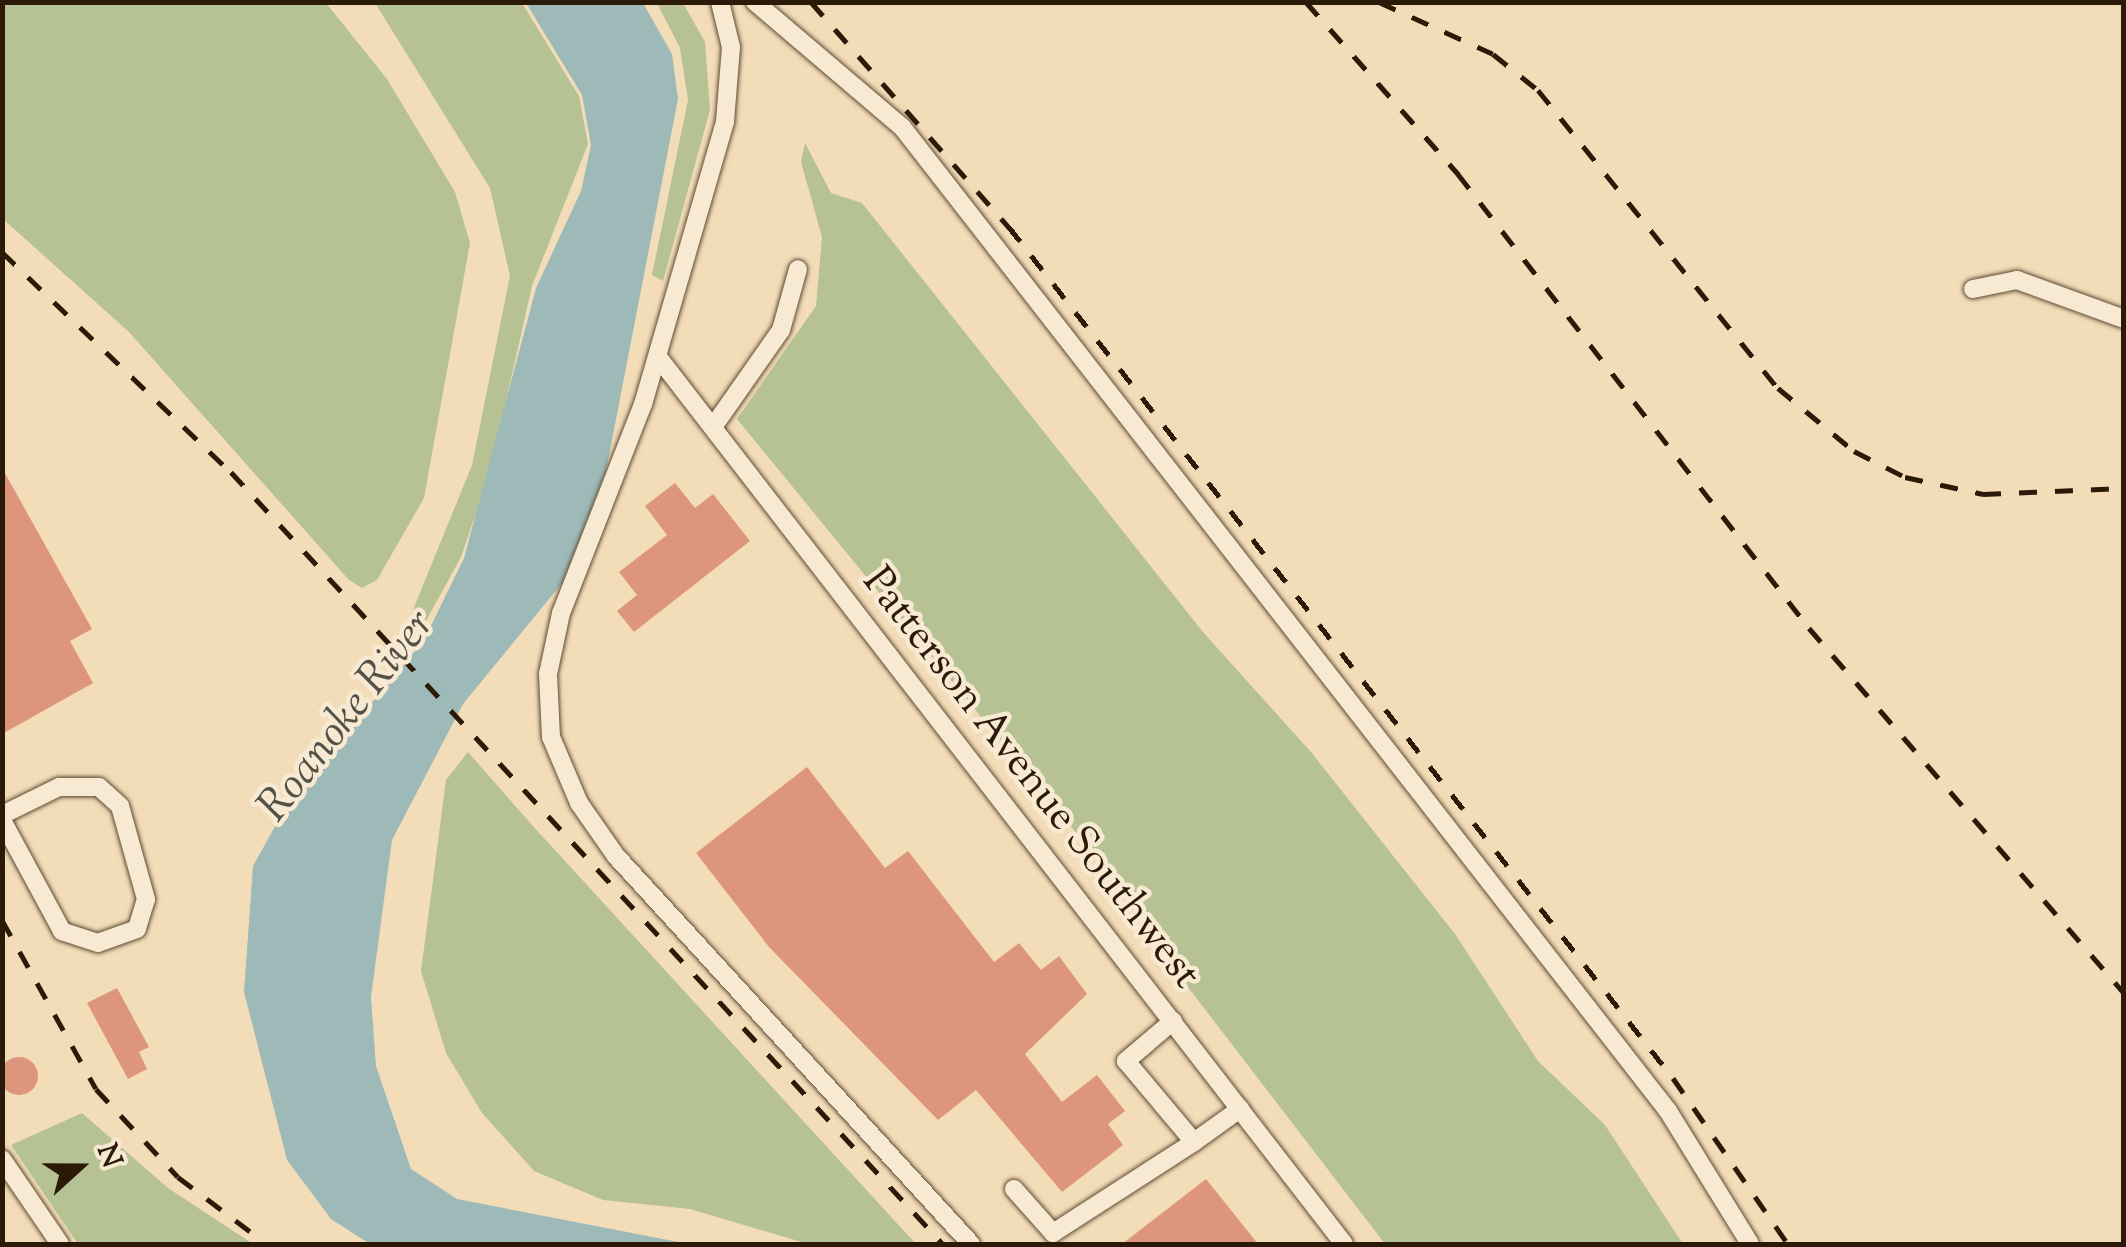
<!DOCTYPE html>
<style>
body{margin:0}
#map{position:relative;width:2126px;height:1247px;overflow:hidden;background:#f3ddb9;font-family:"Sorts Mill Goudy",serif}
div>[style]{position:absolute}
.green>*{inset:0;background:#b6c293}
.water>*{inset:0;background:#9ebab8}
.building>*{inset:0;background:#de957e}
.round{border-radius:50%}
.roads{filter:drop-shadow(0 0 2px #5e4b34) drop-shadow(0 0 2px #5e4b34)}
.minor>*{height:18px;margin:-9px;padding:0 9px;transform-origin:9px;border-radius:9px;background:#f7e9d2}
.rail>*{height:5px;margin-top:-2.5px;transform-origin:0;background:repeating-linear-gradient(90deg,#2c1a08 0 18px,transparent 0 36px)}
span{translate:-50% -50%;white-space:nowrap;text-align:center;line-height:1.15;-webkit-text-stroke:9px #f7e9d2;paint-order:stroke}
.street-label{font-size:42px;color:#2c1a08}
.water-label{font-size:45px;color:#545246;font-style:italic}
.frame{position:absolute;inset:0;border:5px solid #2c1a08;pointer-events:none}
.north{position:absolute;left:30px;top:1117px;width:100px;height:100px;-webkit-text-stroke:8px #f7e9d2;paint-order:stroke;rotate:69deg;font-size:28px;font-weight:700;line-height:40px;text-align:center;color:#2c1a08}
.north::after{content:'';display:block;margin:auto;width:35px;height:45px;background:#2c1a08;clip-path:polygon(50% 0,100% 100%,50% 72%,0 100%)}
</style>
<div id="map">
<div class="green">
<i style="clip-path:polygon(2px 3px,326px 3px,387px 79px,455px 192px,470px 243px,424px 498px,377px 580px,362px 588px,349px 580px,129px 332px,3px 219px)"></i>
<i style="clip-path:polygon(375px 3px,522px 3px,579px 96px,588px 144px,532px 286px,490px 472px,461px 557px,408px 654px,401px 646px,415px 605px,472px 465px,510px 276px,490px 188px)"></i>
<i style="clip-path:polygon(657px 3px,683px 3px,705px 42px,710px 110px,663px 281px,652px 275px,688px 100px,680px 48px)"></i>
<i style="clip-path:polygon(805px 143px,831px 193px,862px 203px,1203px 632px,1311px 752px,1455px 934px,1538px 1061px,1605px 1125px,1683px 1244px,1385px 1244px,1171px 965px,1154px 928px,737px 419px,816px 306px,822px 237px,801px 162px)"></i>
<i style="clip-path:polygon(468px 752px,532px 825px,916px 1244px,808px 1244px,690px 1209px,603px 1200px,534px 1171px,482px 1113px,446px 1053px,421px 971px,446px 780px)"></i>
<i style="clip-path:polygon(82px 1113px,168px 1188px,253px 1244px,78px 1244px,11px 1145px)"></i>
</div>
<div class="water">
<i style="clip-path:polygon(526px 3px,643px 3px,672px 54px,678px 99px,606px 471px,563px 582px,463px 704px,392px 840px,371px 997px,376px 1066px,411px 1169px,457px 1199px,689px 1244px,370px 1244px,331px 1219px,287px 1160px,244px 992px,253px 866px,288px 803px,424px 640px,464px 558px,536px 288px,581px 191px,591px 145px,582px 95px)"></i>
</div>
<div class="building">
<i style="clip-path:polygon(2px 468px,92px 629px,70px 641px,93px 683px,2px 734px)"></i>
<i style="clip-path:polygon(675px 483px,695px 508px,713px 494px,750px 541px,634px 632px,617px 611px,637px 595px,619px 572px,667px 535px,645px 506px)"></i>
<i style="clip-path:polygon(807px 767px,885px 868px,908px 851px,994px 962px,1019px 943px,1041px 970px,1059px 956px,1087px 994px,1025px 1054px,1062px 1102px,1097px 1075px,1125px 1111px,1108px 1124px,1123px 1145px,1062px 1192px,976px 1090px,938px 1120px,769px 947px,696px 853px)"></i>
<i style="clip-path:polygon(117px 988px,149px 1047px,139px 1052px,147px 1069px,128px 1079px,87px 1003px)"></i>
<i class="round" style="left:0;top:1057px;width:38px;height:38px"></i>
<i style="clip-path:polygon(1206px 1179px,1258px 1244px,1122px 1244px)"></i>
</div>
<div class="roads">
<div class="minor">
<i style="left:720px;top:2px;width:46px;rotate:76.3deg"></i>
<i style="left:731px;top:47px;width:75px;rotate:94.6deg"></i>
<i style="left:725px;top:122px;width:294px;rotate:106.2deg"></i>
<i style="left:643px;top:404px;width:225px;rotate:111.4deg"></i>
<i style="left:561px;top:613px;width:62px;rotate:102deg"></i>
<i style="left:548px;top:674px;width:63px;rotate:87.3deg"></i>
<i style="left:551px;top:737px;width:72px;rotate:67deg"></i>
<i style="left:579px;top:803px;width:65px;rotate:55.1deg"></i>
<i style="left:616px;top:856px;width:526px;rotate:47.54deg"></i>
<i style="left:755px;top:2px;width:193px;rotate:40.4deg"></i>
<i style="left:902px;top:127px;width:1247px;rotate:52.1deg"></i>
<i style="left:1668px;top:1111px;width:156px;rotate:58.3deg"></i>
<i style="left:1973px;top:289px;width:45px;rotate:-11.6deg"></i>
<i style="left:2017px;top:280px;width:114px;rotate:20deg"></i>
<i style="left:658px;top:357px;width:1121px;rotate:52.28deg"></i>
<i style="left:713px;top:427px;width:118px;rotate:-55deg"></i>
<i style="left:781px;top:330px;width:63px;rotate:-74.4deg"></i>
<i style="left:2px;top:815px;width:64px;rotate:-26.2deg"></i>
<i style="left:59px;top:787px;width:40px"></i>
<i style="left:99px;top:787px;width:28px;rotate:42deg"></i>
<i style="left:120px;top:806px;width:97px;rotate:74.4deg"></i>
<i style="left:146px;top:899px;width:31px;rotate:107deg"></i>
<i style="left:137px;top:929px;width:41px;rotate:160.3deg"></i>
<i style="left:98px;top:943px;width:38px;rotate:-162deg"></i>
<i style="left:62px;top:931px;width:126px;rotate:-118.4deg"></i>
<i style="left:1173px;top:1021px;width:62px;rotate:139.6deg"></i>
<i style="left:1126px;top:1061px;width:106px;rotate:50deg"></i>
<i style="left:1194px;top:1142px;width:57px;rotate:-35.7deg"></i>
<i style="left:2px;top:1159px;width:103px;rotate:55.7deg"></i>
<i style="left:1014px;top:1189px;width:59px;rotate:48.4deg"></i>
<i style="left:1053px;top:1233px;width:168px;rotate:-32.8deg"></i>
</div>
</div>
<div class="rail">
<i style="left:811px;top:2px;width:300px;rotate:48.7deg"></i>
<i style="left:1009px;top:227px;width:1079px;rotate:52.04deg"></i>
<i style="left:1673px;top:1078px;width:202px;rotate:55.3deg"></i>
<i style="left:1306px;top:2px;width:230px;rotate:48.5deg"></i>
<i style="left:1458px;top:174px;width:574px;rotate:52.29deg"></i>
<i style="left:1809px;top:628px;width:482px;rotate:49.2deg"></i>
<i style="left:1379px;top:2px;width:125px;rotate:24.5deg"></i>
<i style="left:1493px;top:54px;width:58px;rotate:38.7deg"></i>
<i style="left:1538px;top:90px;width:383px;rotate:51.2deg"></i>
<i style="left:1778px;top:388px;width:99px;rotate:39.7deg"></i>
<i style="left:1854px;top:451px;width:57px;rotate:27deg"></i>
<i style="left:1905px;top:477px;width:80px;rotate:12.3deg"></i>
<i style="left:1983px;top:494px;width:141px;rotate:-2.4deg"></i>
<i style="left:2px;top:252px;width:318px;rotate:43.9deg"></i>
<i style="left:231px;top:472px;width:1050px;rotate:47.32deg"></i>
<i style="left:2px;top:920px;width:193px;rotate:60.9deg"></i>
<i style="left:96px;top:1089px;width:120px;rotate:47deg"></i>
<i style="left:178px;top:1177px;width:93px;rotate:37.1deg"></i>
</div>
<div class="street-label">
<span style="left:1030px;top:779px;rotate:52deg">Patterson Avenue Southwest</span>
</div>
<div class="water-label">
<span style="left:348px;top:717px;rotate:-52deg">Roanoke River</span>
</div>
<div class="frame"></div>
<div class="north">N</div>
</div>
